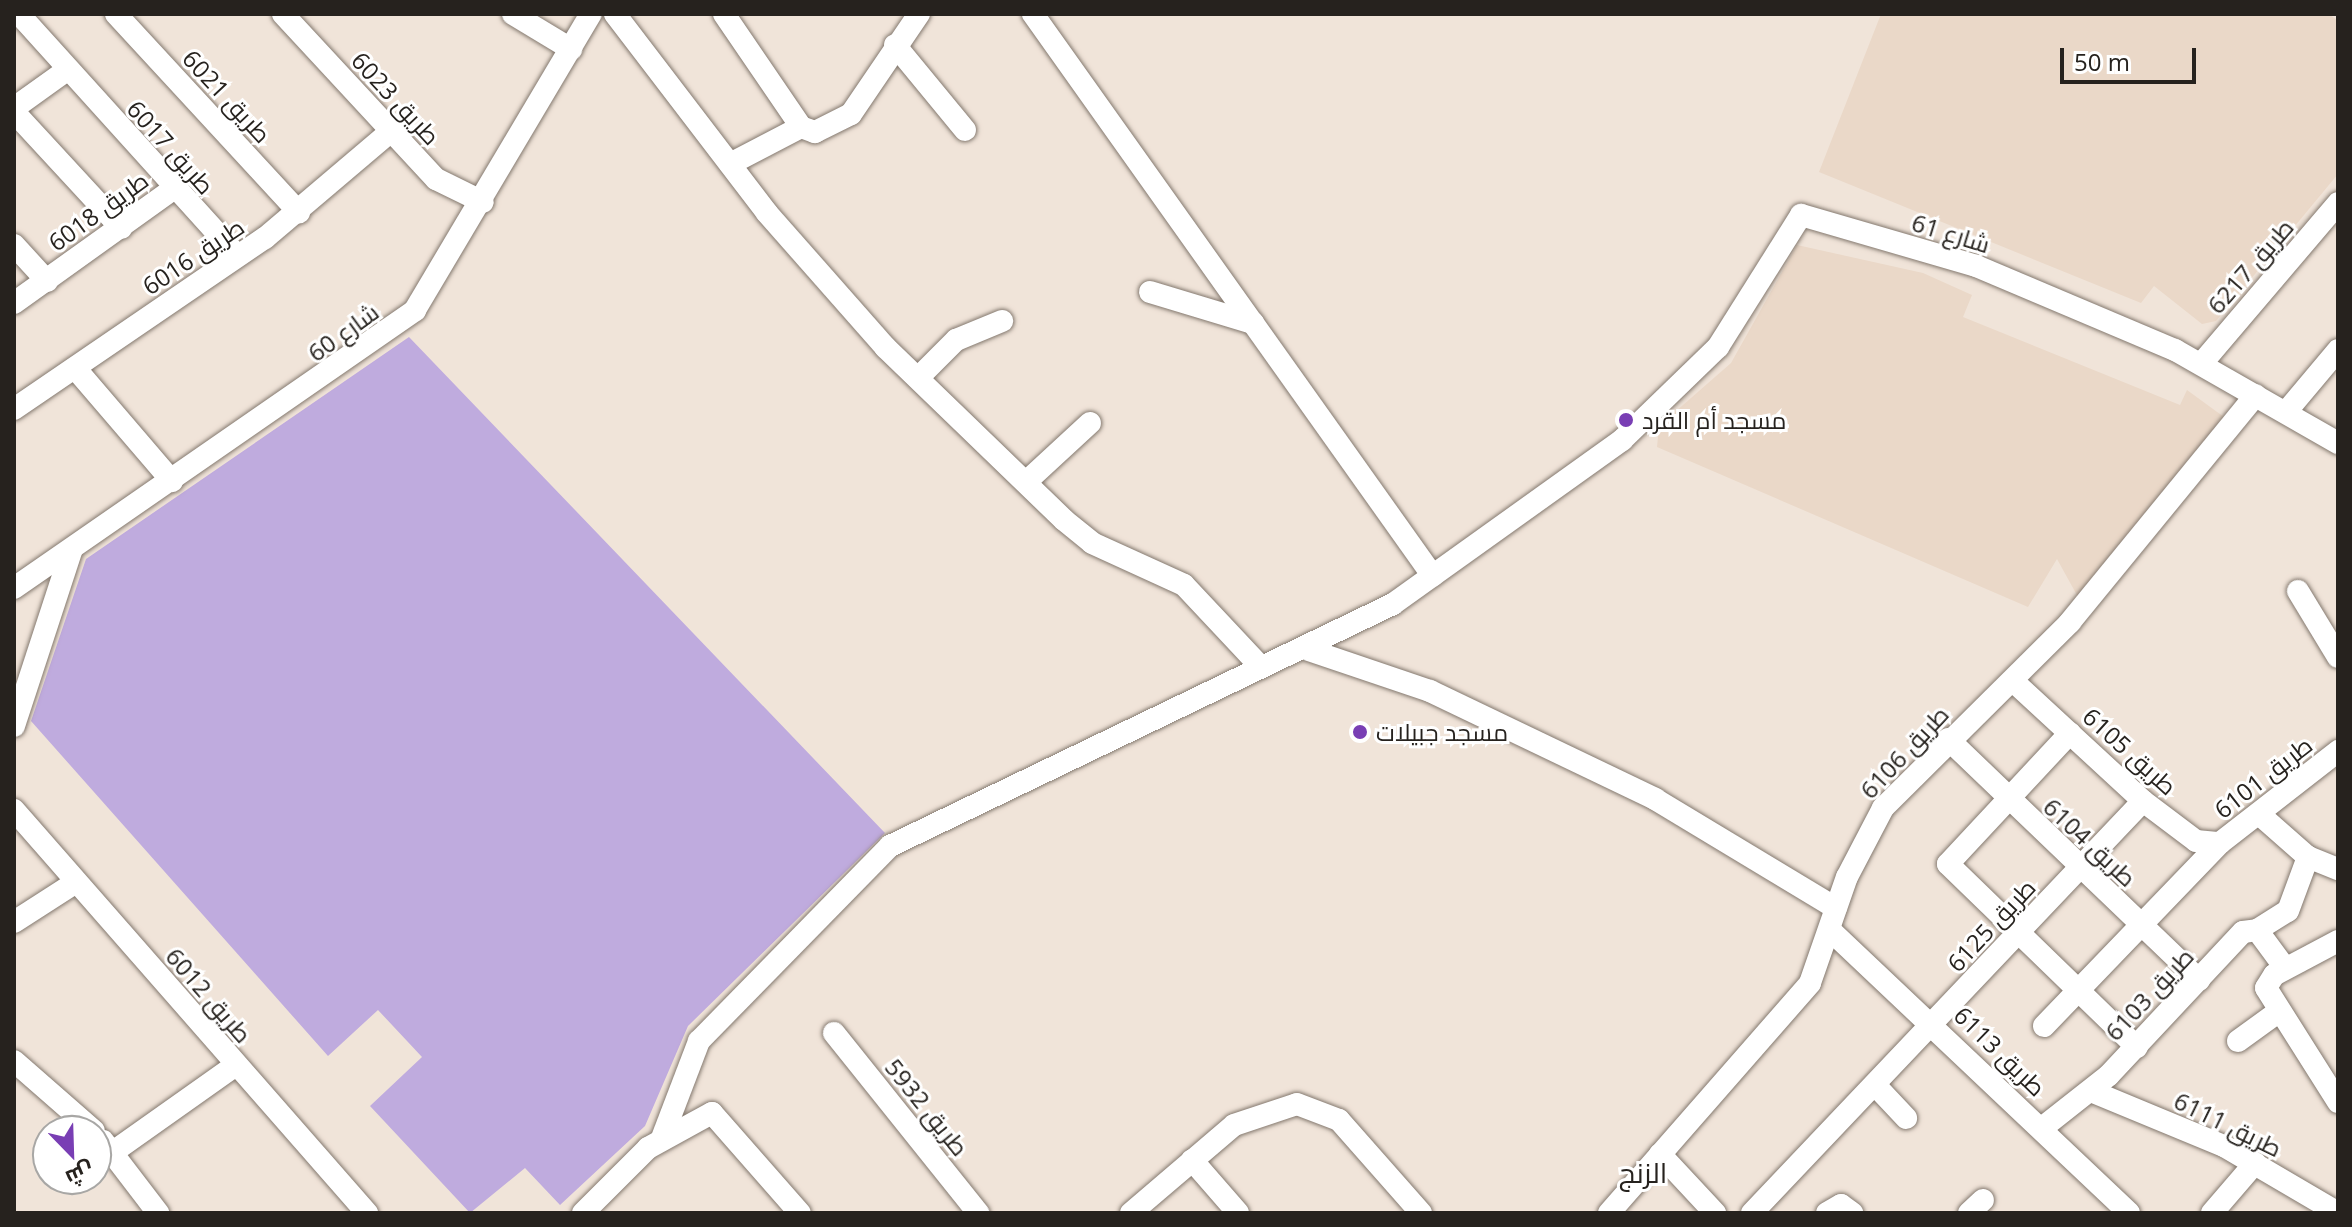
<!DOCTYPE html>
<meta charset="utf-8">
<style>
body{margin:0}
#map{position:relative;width:2352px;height:1227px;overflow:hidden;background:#f0e4d9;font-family:"Open Sans",Cairo,sans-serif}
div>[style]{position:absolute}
.built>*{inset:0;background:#ead8c8}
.green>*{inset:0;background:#bfabde}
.roads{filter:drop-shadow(0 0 2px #83786e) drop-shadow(0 0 2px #83786e)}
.minor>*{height:22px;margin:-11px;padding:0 11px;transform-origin:11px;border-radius:11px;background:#fff}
.dots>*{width:22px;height:22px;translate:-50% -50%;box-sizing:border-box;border:4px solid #fff;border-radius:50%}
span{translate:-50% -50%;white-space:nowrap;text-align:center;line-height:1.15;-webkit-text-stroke:6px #fff;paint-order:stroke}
.street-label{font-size:24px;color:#26221e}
.poi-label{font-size:24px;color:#26221e}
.left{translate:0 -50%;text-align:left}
.quarter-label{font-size:28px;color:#26221e}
.frame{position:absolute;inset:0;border:16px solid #26221e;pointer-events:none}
.north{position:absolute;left:32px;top:1115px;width:80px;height:80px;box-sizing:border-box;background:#fff;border:2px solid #a8a7a5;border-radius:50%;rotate:157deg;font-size:22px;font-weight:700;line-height:32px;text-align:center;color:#26221e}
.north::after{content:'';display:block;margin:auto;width:28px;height:36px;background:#793eb4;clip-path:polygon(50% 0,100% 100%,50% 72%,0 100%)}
.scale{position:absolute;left:2060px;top:48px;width:136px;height:36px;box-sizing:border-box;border:4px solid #26221e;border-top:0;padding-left:10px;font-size:24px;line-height:28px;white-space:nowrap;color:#26221e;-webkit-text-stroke:6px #fff;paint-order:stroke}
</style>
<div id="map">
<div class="built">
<i style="clip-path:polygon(1881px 14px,2329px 14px,2338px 21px,2338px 174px,2216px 321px,2202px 324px,2154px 286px,2141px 303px,1819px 172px)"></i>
<i style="clip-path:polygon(1797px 245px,1923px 273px,1972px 295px,1963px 317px,2180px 405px,2187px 390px,2224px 417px,2078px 597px,2057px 559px,2028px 607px,1657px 447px,1659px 426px,1731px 363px)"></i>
</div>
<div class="green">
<i style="clip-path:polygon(409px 337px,885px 833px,688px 1026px,645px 1126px,560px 1205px,525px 1168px,470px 1213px,370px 1106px,422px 1057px,378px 1010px,328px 1056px,31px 721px,86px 559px)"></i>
</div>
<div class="roads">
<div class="minor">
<i style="left:19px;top:14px;width:326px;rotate:47.9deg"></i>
<i style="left:116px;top:14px;width:270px;rotate:47.3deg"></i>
<i style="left:283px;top:14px;width:225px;rotate:47.2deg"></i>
<i style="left:436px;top:179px;width:52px;rotate:26.1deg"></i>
<i style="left:513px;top:14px;width:68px;rotate:31.1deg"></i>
<i style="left:615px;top:14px;width:250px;rotate:52.6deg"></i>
<i style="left:767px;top:213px;width:179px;rotate:48.6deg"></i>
<i style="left:885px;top:347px;width:249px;rotate:44deg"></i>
<i style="left:1064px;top:520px;width:36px;rotate:39deg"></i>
<i style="left:1092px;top:543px;width:101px;rotate:24.5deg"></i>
<i style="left:1184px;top:585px;width:111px;rotate:46.8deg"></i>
<i style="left:724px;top:14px;width:137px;rotate:55.7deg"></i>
<i style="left:1033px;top:14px;width:379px;rotate:54.6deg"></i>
<i style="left:895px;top:45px;width:110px;rotate:50.5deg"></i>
<i style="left:14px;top:108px;width:65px;rotate:-35.6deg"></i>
<i style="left:14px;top:112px;width:158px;rotate:47.3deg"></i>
<i style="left:730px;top:164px;width:80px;rotate:-27.5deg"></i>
<i style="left:801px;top:127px;width:15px;rotate:20deg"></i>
<i style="left:815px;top:132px;width:40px;rotate:-26.6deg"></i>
<i style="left:851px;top:114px;width:121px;rotate:-55.8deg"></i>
<i style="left:14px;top:245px;width:49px;rotate:47.5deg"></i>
<i style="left:1150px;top:292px;width:108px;rotate:16.8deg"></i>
<i style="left:1253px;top:323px;width:310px;rotate:54.6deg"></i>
<i style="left:14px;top:303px;width:196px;rotate:-35.6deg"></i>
<i style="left:2202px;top:363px;width:210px;rotate:-49.6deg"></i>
<i style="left:75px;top:368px;width:149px;rotate:49.4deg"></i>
<i style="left:918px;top:378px;width:54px;rotate:-45deg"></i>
<i style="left:956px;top:340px;width:50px;rotate:-22.4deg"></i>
<i style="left:14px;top:409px;width:304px;rotate:-34.3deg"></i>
<i style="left:265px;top:238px;width:165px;rotate:-40.3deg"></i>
<i style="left:2286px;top:412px;width:81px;rotate:-50deg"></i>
<i style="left:1026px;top:482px;width:87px;rotate:-42.7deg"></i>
<i style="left:14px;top:588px;width:488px;rotate:-34.7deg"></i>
<i style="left:415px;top:310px;width:344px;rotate:-59.3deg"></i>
<i style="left:2298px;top:591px;width:77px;rotate:58.8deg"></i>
<i style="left:1309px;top:650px;width:128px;rotate:18.7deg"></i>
<i style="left:1430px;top:691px;width:250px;rotate:25.6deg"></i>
<i style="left:1655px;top:799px;width:211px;rotate:31.1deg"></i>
<i style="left:2013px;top:681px;width:177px;rotate:42.7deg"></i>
<i style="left:2143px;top:801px;width:66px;rotate:37deg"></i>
<i style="left:2196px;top:841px;width:24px;rotate:5deg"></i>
<i style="left:14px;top:726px;width:186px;rotate:-71.9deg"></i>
<i style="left:2070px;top:733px;width:179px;rotate:133deg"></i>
<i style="left:1948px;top:864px;width:263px;rotate:44.1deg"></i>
<i style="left:1948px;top:739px;width:348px;rotate:43.8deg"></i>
<i style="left:14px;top:810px;width:536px;rotate:48.78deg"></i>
<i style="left:2259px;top:814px;width:65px;rotate:41.3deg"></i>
<i style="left:2308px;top:857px;width:32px;rotate:22deg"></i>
<i style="left:14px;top:922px;width:74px;rotate:-32.8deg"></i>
<i style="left:2257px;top:930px;width:36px;rotate:-32deg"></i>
<i style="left:2288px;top:911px;width:58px;rotate:-69.7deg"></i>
<i style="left:1831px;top:931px;width:410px;rotate:43.4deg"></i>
<i style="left:2338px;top:941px;width:72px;rotate:152deg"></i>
<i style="left:2274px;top:975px;width:15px;rotate:122deg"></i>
<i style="left:2266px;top:988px;width:135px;rotate:57.7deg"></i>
<i style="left:2044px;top:1026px;width:254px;rotate:-46.1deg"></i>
<i style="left:2220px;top:843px;width:150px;rotate:-37.9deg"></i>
<i style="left:834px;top:1033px;width:231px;rotate:51.3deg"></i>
<i style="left:2238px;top:1041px;width:49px;rotate:-35.9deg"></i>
<i style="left:14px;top:1061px;width:106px;rotate:41.2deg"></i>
<i style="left:1876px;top:1086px;width:44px;rotate:46.8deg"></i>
<i style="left:2091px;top:1091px;width:144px;rotate:22.5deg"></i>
<i style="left:2224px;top:1146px;width:132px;rotate:30.4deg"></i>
<i style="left:2042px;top:1128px;width:85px;rotate:-38.3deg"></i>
<i style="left:2109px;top:1075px;width:196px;rotate:-46.9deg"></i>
<i style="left:2243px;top:932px;width:14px;rotate:-8deg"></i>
<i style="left:2257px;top:930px;width:47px;rotate:53.6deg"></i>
<i style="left:662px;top:1138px;width:104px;rotate:-69.1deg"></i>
<i style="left:699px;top:1041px;width:273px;rotate:-45.6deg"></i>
<i style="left:890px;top:846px;width:558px;rotate:-25.69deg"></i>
<i style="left:1393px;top:604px;width:282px;rotate:-35.6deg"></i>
<i style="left:1622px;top:440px;width:134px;rotate:-44.1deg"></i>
<i style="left:1718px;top:347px;width:156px;rotate:-57.8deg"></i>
<i style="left:1801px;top:215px;width:182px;rotate:16.2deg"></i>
<i style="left:1976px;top:266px;width:216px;rotate:22.9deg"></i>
<i style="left:2175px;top:350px;width:188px;rotate:29.7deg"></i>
<i style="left:103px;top:1141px;width:91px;rotate:52.6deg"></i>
<i style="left:113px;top:1152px;width:151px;rotate:-35.3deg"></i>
<i style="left:1660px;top:1154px;width:81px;rotate:47deg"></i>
<i style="left:1192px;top:1160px;width:70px;rotate:49deg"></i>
<i style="left:583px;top:1213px;width:92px;rotate:-45deg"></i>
<i style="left:648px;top:1148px;width:73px;rotate:-28.7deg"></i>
<i style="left:712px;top:1113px;width:133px;rotate:48.7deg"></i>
<i style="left:1131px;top:1213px;width:135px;rotate:-40.5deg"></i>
<i style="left:1234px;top:1125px;width:66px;rotate:-18.4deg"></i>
<i style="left:1297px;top:1104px;width:45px;rotate:20.9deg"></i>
<i style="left:1339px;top:1120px;width:124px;rotate:48.6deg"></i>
<i style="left:1609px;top:1213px;width:305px;rotate:-48.8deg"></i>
<i style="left:1810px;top:983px;width:112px;rotate:-70.8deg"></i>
<i style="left:1847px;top:877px;width:78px;rotate:-62.4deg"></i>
<i style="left:1883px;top:808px;width:264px;rotate:-44.8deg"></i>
<i style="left:2070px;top:622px;width:293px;rotate:-50.7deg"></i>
<i style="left:1752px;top:1213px;width:568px;rotate:-46.5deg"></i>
<i style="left:1827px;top:1213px;width:16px;rotate:-30deg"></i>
<i style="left:1841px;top:1205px;width:14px;rotate:36deg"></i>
<i style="left:1969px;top:1213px;width:19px;rotate:-43deg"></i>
<i style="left:2212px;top:1213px;width:66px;rotate:-49.3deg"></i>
</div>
</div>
<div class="dots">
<i style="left:1626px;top:420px;background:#793eb4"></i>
<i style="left:1360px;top:732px;background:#793eb4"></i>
</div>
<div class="street-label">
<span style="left:227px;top:96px;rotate:47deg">طريق 6021</span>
<span style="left:396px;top:98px;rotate:47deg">طريق 6023</span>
<span style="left:171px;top:147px;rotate:48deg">طريق 6017</span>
<span style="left:98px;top:211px;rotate:-36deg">طريق 6018</span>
<span style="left:1951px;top:233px;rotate:17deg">شارع 61</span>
<span style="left:193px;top:256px;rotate:-34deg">طريق 6016</span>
<span style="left:2250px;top:266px;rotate:-49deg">طريق 6217</span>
<span style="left:343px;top:332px;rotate:-36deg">شارع 60</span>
<span style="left:2130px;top:751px;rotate:42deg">طريق 6105</span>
<span style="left:1904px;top:752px;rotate:-47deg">طريق 6106</span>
<span style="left:2263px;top:777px;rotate:-38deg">طريق 6101</span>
<span style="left:2090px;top:842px;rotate:43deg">طريق 6104</span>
<span style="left:1991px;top:925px;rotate:-47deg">طريق 6125</span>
<span style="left:2149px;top:994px;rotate:-47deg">طريق 6103</span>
<span style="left:209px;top:995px;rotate:49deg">طريق 6012</span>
<span style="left:2000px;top:1051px;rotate:44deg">طريق 6113</span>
<span style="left:927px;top:1107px;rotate:51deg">طريق 5932</span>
<span style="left:2228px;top:1124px;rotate:26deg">طريق 6111</span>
</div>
<div class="poi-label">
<span class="left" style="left:1642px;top:420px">مسجد أم القرد</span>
<span class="left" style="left:1376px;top:732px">مسجد جبيلات</span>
</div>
<div class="quarter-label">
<span style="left:1643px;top:1172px">الزنج</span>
</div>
<div class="frame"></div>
<div class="north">ش</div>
<div class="scale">50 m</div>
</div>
